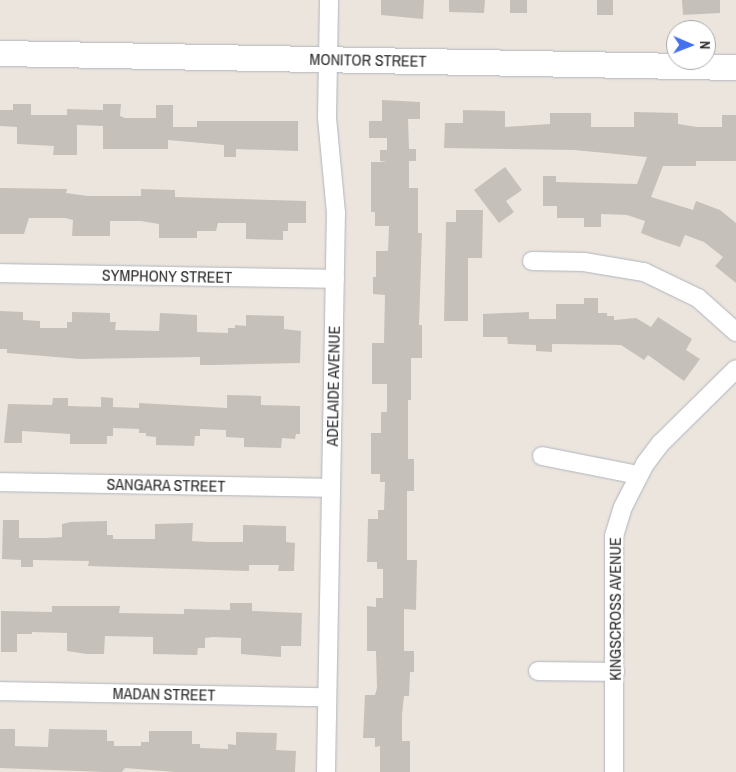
<!DOCTYPE html>
<style>
body{margin:0}
#map{position:relative;width:736px;height:772px;overflow:hidden;background:#ece5de;font-family:"Archivo Narrow",sans-serif}
div>[style]{position:absolute}
.building>*{inset:0;background:#c5c0b9}
.roads{filter:drop-shadow(0 0 1px #b1b5be) drop-shadow(0 0 1px #b1b5be)}
.street>*{height:18px;margin:-9px;padding:0 9px;transform-origin:9px;border-radius:9px;background:#fff}
.secondary>*{height:25px;margin:-12.5px;padding:0 12.5px;transform-origin:12.5px;border-radius:12.5px;background:#fff}
span{translate:-50% -50%;white-space:nowrap;text-align:center;line-height:1.15;-webkit-text-stroke:5px #fff;paint-order:stroke}
.street-label{font-size:16px;color:#2b2b2b}
.north{position:absolute;left:666px;top:20px;width:50px;height:50px;box-sizing:border-box;background:#fff;border:1px solid #aaa;border-radius:50%;rotate:91deg;font-size:14px;font-weight:700;line-height:20px;text-align:center;color:#2b2b2b}
.north::after{content:'';display:block;margin:auto;width:18px;height:22px;background:#4670f2;clip-path:polygon(50% 0,100% 100%,50% 72%,0 100%)}
</style>
<div id="map">
<div class="building">
<i style="clip-path:polygon(381px 0,424px 0,423px 19px,381px 15px)"></i>
<i style="clip-path:polygon(449px 0,485px 0,484px 13px,449px 12px)"></i>
<i style="clip-path:polygon(510px 0,527px 0,527px 13px,510px 13px)"></i>
<i style="clip-path:polygon(597px 0,613px 0,613px 15px,597px 15px)"></i>
<i style="clip-path:polygon(682px 0,720px 0,720px 13px,683px 15px)"></i>
<i style="clip-path:polygon(382px 100px,420px 102px,420px 119px,408px 119px,409px 149px,416px 149px,416px 161px,409px 161px,409px 188px,418px 188px,418px 233px,422px 233px,419px 325px,422px 325px,422px 358px,411px 358px,411px 400px,408px 400px,408px 459px,414px 459px,414px 491px,407px 491px,407px 560px,417px 560px,416px 610px,404px 609px,404px 651px,414px 651px,414px 672px,410px 672px,409px 696px,404px 696px,402px 715px,402px 741px,410px 741px,410px 772px,380px 772px,380px 746px,375px 747px,375px 738px,363px 738px,365px 695px,375px 695px,377px 688px,376px 651px,367px 651px,367px 606px,376px 607px,376px 598px,383px 598px,383px 569px,377px 569px,377px 562px,367px 562px,368px 519px,378px 519px,378px 510px,384px 510px,385px 482px,380px 482px,380px 474px,371px 474px,371px 433px,381px 433px,381px 412px,387px 412px,387px 384px,372px 384px,372px 343px,384px 343px,385px 295px,373px 294px,373px 277px,376px 277px,376px 251px,388px 251px,389px 226px,375px 226px,375px 212px,371px 212px,371px 162px,387px 162px,380px 161px,380px 150px,387px 150px,387px 138px,369px 138px,369px 121px,382px 121px)"></i>
<i style="clip-path:polygon(13px 104px,31px 104px,31px 115px,67px 115px,67px 109px,103px 110px,103px 104px,121px 104px,120px 116px,125px 118px,156px 118px,156px 105px,173px 105px,173px 127px,197px 127px,197px 121px,298px 121px,298px 151px,236px 149px,236px 157px,224px 157px,224px 145px,168px 140px,168px 149px,103px 149px,103px 126px,77px 125px,77px 155px,53px 155px,54px 146px,17px 144px,17px 127px,0 126px,0 110px,13px 110px)"></i>
<i style="clip-path:polygon(463px 110px,505px 111px,505px 127px,550px 124px,550px 113px,591px 113px,591px 127px,634px 127px,634px 112px,678px 113px,678px 124px,697px 127px,722px 127px,722px 115px,736px 115px,736px 161px,696px 161px,696px 166px,663px 166px,651px 197px,693px 210px,696px 201px,720px 210px,736px 223px,736px 283px,715px 266px,723px 257px,704px 242px,685px 235px,680px 247px,656px 239px,641px 233px,645px 221px,627px 215px,601px 214px,601px 227px,584px 227px,584px 218px,557px 218px,557px 206px,543px 206px,543px 176px,556px 176px,556px 182px,637px 184px,647px 157px,574px 150px,444px 148px,445px 123px,463px 123px)"></i>
<i style="clip-path:polygon(505px 167px,522px 190px,506px 201px,514px 212px,499px 223px,474px 190px)"></i>
<i style="clip-path:polygon(0 188px,67px 189px,66px 193px,88px 196px,141px 196px,141px 189px,175px 190px,175px 197px,306px 201px,306px 223px,288px 223px,288px 231px,283px 231px,283px 240px,246px 239px,246px 223px,218px 223px,216px 231px,197px 231px,197px 238px,159px 238px,159px 224px,141px 221px,110px 221px,110px 236px,72px 236px,73px 220px,65px 218px,29px 218px,24px 234px,0 234px)"></i>
<i style="clip-path:polygon(456px 210px,483px 210px,482px 258px,468px 258px,468px 321px,444px 321px,446px 222px,456px 222px)"></i>
<i style="clip-path:polygon(584px 298px,598px 298px,598px 313px,607px 313px,607px 316px,614px 316px,614px 320px,636px 318px,651px 327px,658px 317px,692px 339px,686px 350px,700px 359px,684px 381px,648px 355px,644px 360px,621px 345px,552px 344px,552px 352px,536px 351px,536px 345px,508px 344px,507px 337px,483px 337px,483px 314px,529px 312px,529px 319px,556px 319px,556px 304px,584px 304px)"></i>
<i style="clip-path:polygon(0 311px,23px 312px,23px 320px,40px 321px,40px 328px,67px 328px,67px 322px,72px 322px,72px 312px,110px 313px,110px 322px,116px 322px,115px 330px,159px 331px,160px 313px,197px 315px,197px 332px,228px 333px,228px 328px,235px 328px,235px 325px,246px 326px,246px 315px,284px 316px,284px 329px,301px 331px,300px 363px,214px 365px,200px 365px,200px 357px,80px 359px,7px 353px,7px 349px,0 349px)"></i>
<i style="clip-path:polygon(227px 395px,261px 396px,261px 405px,300px 406px,300px 434px,296px 434px,295px 439px,282px 438px,281px 448px,244px 447px,244px 438px,226px 437px,226px 430px,200px 429px,200px 436px,195px 436px,194px 446px,156px 445px,156px 437px,146px 436px,146px 433px,139px 433px,139px 429px,113px 428px,113px 436px,107px 436px,107px 444px,70px 444px,70px 434px,22px 431px,22px 443px,4px 443px,8px 404px,52px 405px,53px 398px,68px 398px,68px 406px,101px 407px,101px 397px,113px 398px,113px 407px,139px 408px,139px 403px,227px 408px)"></i>
<i style="clip-path:polygon(3px 520px,19px 520px,19px 538px,46px 538px,62px 537px,62px 524px,71px 522px,107px 521px,107px 535px,113px 535px,113px 539px,155px 539px,155px 524px,193px 523px,192px 541px,208px 542px,243px 542px,243px 525px,286px 526px,286px 542px,295px 543px,294px 571px,278px 571px,279px 565px,249px 565px,249px 571px,88px 566px,89px 561px,33px 560px,33px 567px,21px 567px,21px 560px,2px 559px)"></i>
<i style="clip-path:polygon(230px 603px,252px 603px,252px 611px,302px 613px,301px 646px,281px 646px,281px 657px,241px 654px,241px 638px,213px 637px,205px 638px,205px 648px,198px 648px,197px 655px,153px 654px,153px 637px,105px 636px,104px 654px,87px 654px,67px 651px,67px 633px,32px 632px,32px 634px,17px 634px,17px 652px,1px 652px,1px 611px,52px 612px,52px 606px,120px 606px,119px 613px,184px 614px,184px 609px,230px 610px)"></i>
<i style="clip-path:polygon(0 729px,15px 729px,15px 746px,48px 747px,49px 729px,107px 730px,107px 741px,114px 741px,114px 746px,141px 746px,141px 742px,149px 742px,149px 731px,192px 731px,192px 744px,200px 744px,200px 748px,228px 749px,228px 744px,236px 745px,236px 732px,277px 733px,276px 750px,296px 751px,295px 772px,175px 772px,125px 768px,122px 772px,104px 772px,0 768px)"></i>
</div>
<div class="roads">
<div class="street">
<i style="left:532px;top:261px;width:52px;rotate:1.1deg"></i>
<i style="left:584px;top:262px;width:61px;rotate:9.5deg"></i>
<i style="left:644px;top:272px;width:60px;rotate:25.7deg"></i>
<i style="left:698px;top:298px;width:51px;rotate:41.8deg"></i>
<i style="left:0;top:273px;width:335px;rotate:1deg"></i>
<i style="left:542px;top:456px;width:98px;rotate:11.2deg"></i>
<i style="left:0;top:482px;width:331px;rotate:1deg"></i>
<i style="left:538px;top:671px;width:77px;rotate:0.7deg"></i>
<i style="left:0;top:691px;width:327px;rotate:1.1deg"></i>
<i style="left:326px;top:772px;width:559px;rotate:-88.98deg"></i>
<i style="left:336px;top:213px;width:96px;rotate:-95.4deg"></i>
<i style="left:327px;top:117px;width:117px;rotate:-89deg"></i>
<i style="left:614px;top:772px;width:236px;rotate:-90deg"></i>
<i style="left:614px;top:536px;width:30px;rotate:-73deg"></i>
<i style="left:623px;top:507px;width:48px;rotate:-62.9deg"></i>
<i style="left:645px;top:464px;width:26px;rotate:-53deg"></i>
<i style="left:661px;top:443px;width:105px;rotate:-44.6deg"></i>
</div>
<div class="secondary">
<i style="left:0;top:53px;width:736px;rotate:1.09deg"></i>
</div>
</div>
<div class="street-label">
<span style="left:368px;top:60px;rotate:1deg">MONITOR STREET</span>
<span style="left:167px;top:276px;rotate:1deg">SYMPHONY STREET</span>
<span style="left:333px;top:386px;rotate:-89deg">ADELAIDE AVENUE</span>
<span style="left:166px;top:485px;rotate:1deg">SANGARA STREET</span>
<span style="left:615px;top:609px;rotate:-90deg">KINGSCROSS AVENUE</span>
<span style="left:164px;top:694px;rotate:1deg">MADAN STREET</span>
</div>
<div class="north">N</div>
</div>
